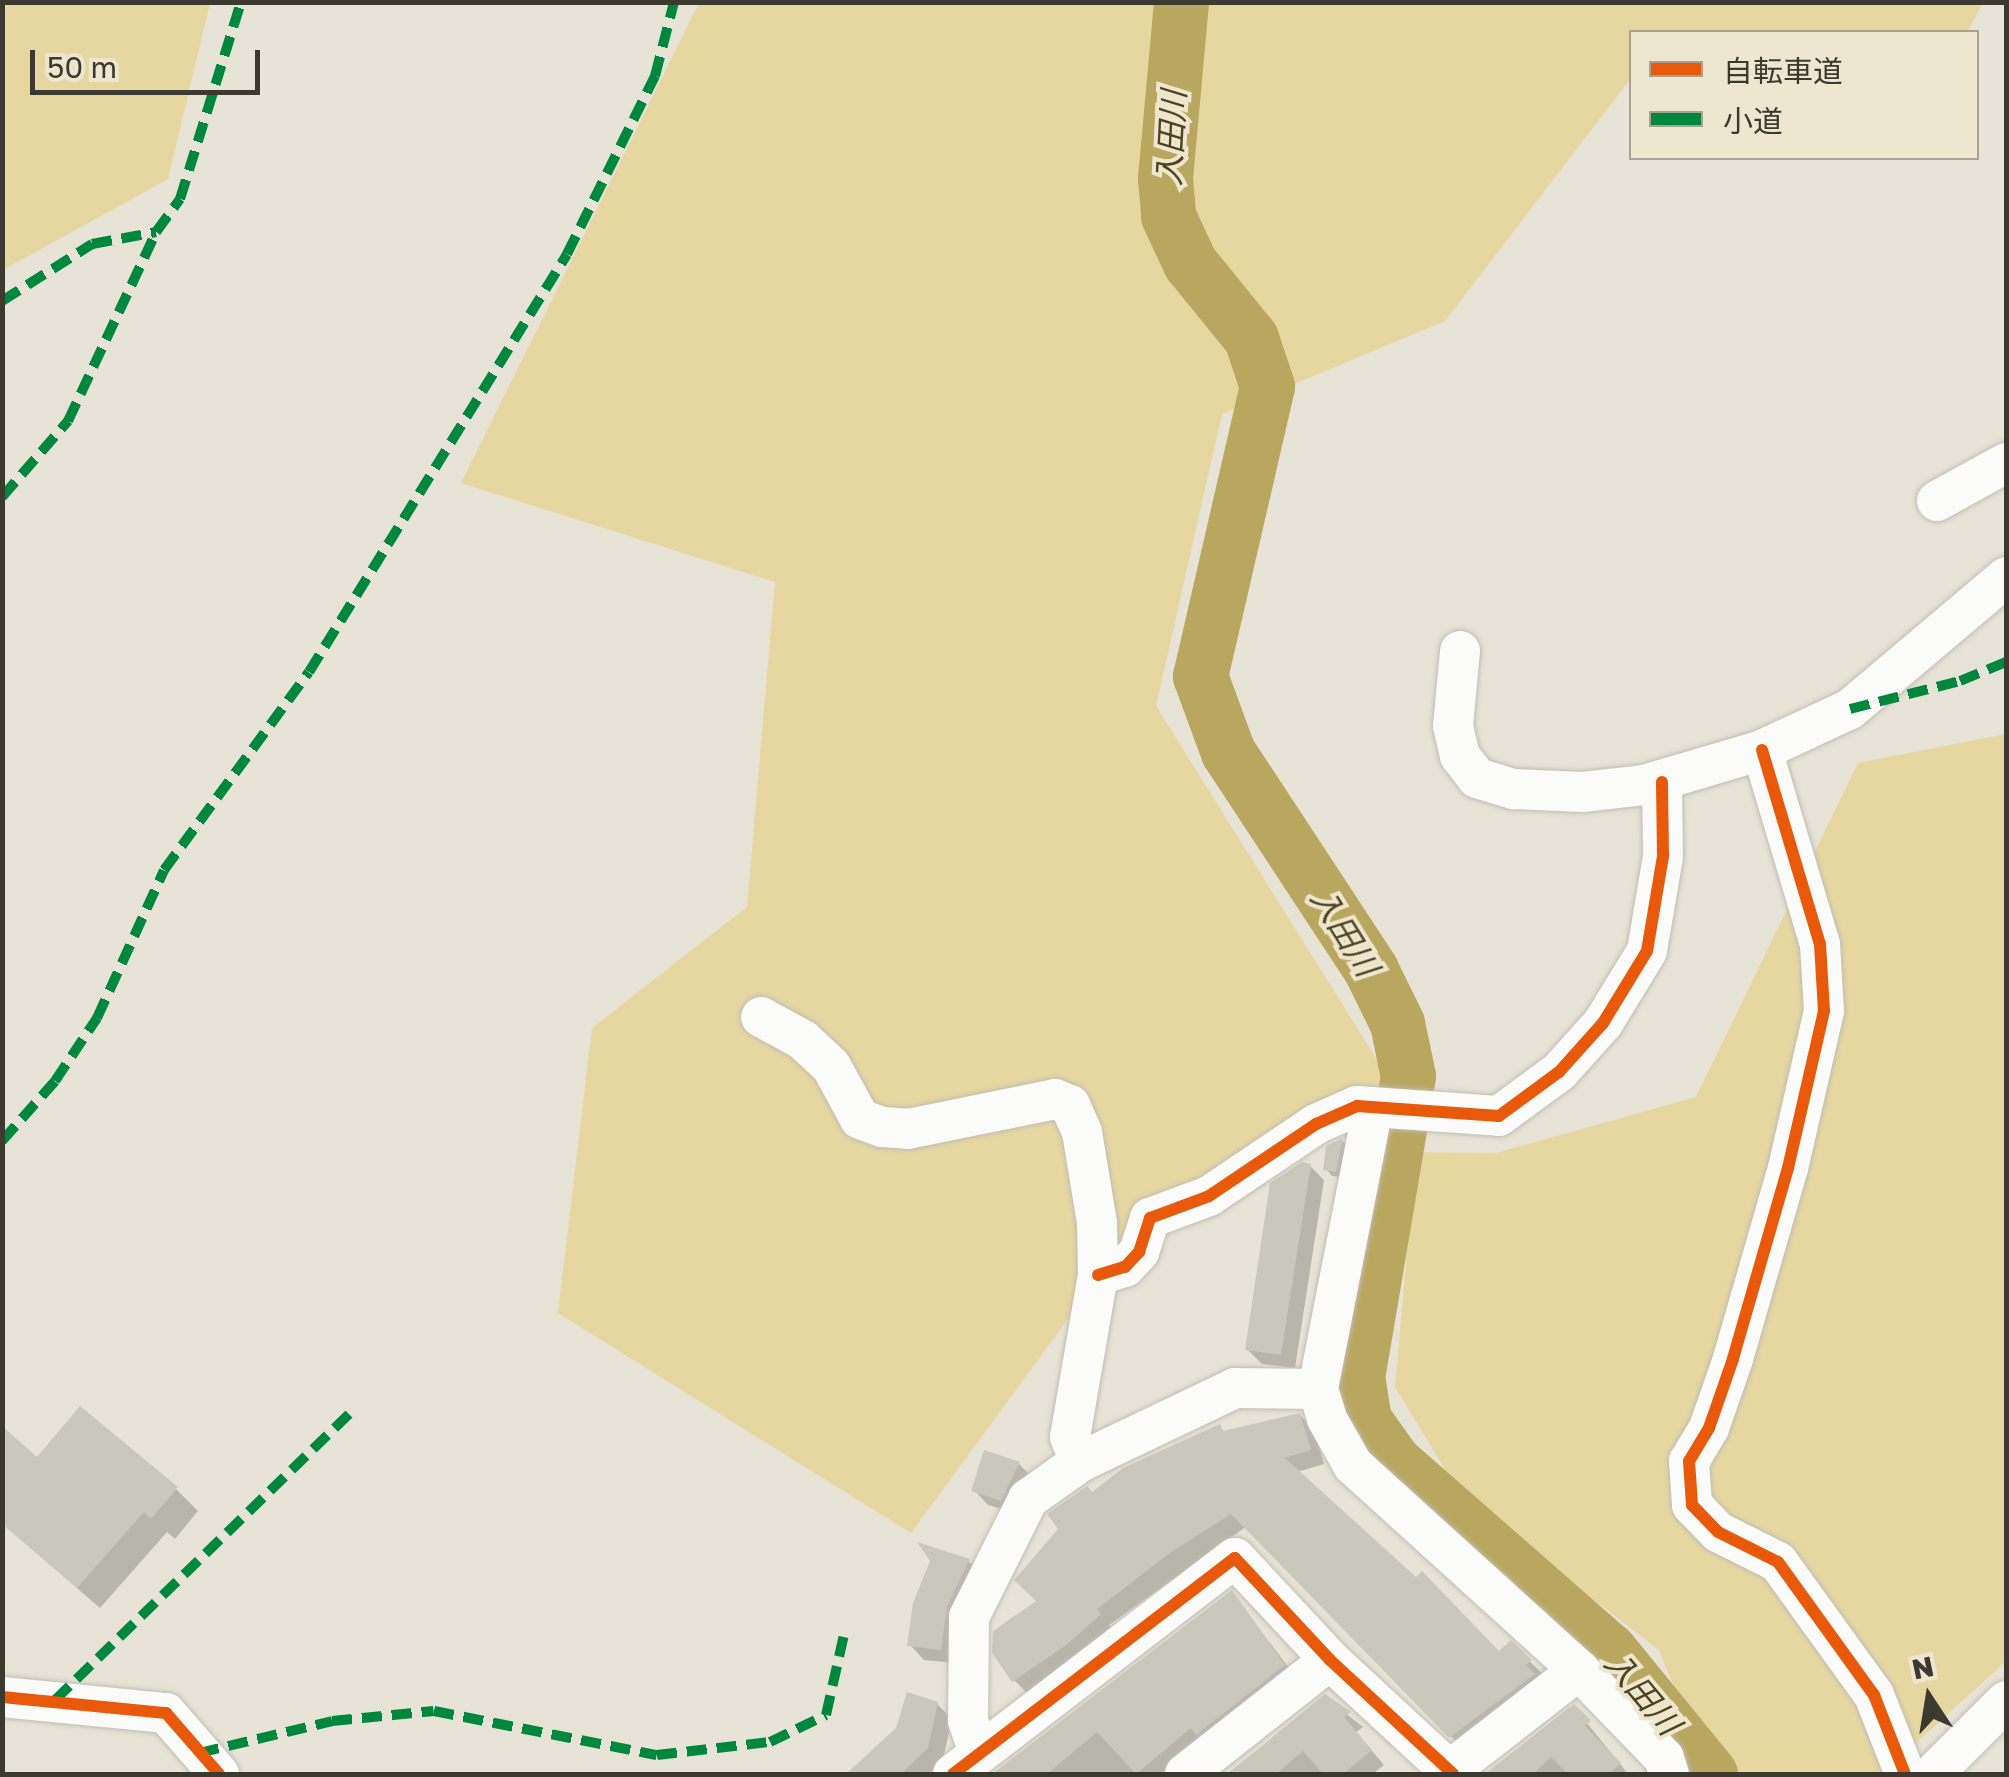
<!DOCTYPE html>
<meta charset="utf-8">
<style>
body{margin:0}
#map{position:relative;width:2009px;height:1777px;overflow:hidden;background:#e7e3d6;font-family:"Golos Text","Noto Sans JP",sans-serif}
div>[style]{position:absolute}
.green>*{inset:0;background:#e6d7a0}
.shadow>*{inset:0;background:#0003}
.river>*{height:55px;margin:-27.5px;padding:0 27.5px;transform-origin:27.5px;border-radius:27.5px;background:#baa75f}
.building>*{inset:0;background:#cac8bd}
.roads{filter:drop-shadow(0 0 2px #c0bdb3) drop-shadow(0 0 2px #c0bdb3)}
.minor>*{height:40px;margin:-20px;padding:0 20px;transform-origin:20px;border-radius:20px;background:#fbfbf9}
.quiet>*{height:10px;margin-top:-5px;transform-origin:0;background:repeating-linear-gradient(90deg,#00873e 0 20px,transparent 0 30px)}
.cycleway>*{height:12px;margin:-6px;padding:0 6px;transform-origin:6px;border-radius:6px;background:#e8590c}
span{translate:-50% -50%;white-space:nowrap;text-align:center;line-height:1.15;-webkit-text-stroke:8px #ede7d0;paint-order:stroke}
.water-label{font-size:32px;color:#4e431c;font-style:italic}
.frame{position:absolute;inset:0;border:5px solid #3b3930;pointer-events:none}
.legend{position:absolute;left:1629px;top:30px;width:350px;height:130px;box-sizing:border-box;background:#ede7d0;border:2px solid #a6a190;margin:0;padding:12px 18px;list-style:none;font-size:30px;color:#3b3930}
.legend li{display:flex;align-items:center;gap:20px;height:50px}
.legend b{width:50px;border:2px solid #a6a190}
.north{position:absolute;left:1879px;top:1647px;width:100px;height:100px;-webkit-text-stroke:8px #ede7d0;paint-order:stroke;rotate:348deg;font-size:28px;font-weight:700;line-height:40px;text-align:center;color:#3b3930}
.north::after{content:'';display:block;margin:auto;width:35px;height:45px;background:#3b3930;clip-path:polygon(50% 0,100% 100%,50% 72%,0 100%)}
.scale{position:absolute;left:30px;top:50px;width:230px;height:45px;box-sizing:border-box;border:5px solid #3b3930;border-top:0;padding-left:12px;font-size:30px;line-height:35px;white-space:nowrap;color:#3b3930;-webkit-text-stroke:8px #ede7d0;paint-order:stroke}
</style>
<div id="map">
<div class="green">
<i style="clip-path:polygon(3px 2px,210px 3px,168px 179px,3px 270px)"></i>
<i style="clip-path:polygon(699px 3px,1983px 3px,1967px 32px,1632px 32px,1631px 78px,1445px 321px,1222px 414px,1156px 706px,1391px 1082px,1347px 1093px,1145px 1214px,911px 1533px,558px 1313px,592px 1028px,747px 907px,775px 582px,461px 483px)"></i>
<i style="clip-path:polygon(2006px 734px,2006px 1661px,1882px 1774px,1710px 1774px,1659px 1650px,1463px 1499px,1395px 1387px,1416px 1152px,1496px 1153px,1696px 1097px,1858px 763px)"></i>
</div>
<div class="shadow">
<i style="clip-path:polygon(1342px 1141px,1348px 1147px,1342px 1177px,1332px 1176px,1326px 1169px,1328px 1148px)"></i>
<i style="clip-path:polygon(1310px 1166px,1324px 1180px,1295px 1368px,1262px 1364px,1247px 1349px)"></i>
<i style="clip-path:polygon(1300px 1415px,1314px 1430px,1324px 1464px,1297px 1472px,1499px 1655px,1511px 1644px,1544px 1675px,1464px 1750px,1247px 1526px,1109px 1625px,1113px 1629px,1028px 1694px,1014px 1680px,1040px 1602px,1092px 1495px,1220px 1427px,1225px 1433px)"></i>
<i style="clip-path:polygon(38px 1460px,176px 1489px,198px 1511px,175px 1539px,167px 1532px,100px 1608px,2px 1523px)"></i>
<i style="clip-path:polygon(1019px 1464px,1033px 1478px,1015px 1513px,988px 1505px,974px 1490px)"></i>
<i style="clip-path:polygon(968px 1561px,983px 1575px,955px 1663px,924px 1660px,910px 1645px)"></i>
<i style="clip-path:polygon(1232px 1593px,1298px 1680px,1167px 1774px,995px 1774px)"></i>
<i style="clip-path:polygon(1325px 1697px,1363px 1727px,1356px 1732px,1384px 1765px,1373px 1774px,1227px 1774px)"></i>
<i style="clip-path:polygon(937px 1704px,952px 1719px,942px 1763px,930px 1774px,864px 1774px,858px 1767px)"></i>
<i style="clip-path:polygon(1574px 1707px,1628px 1774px,1489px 1774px)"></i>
</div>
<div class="river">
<i style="left:1181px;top:2px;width:177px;rotate:95.2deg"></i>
<i style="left:1165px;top:178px;width:38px;rotate:85deg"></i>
<i style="left:1168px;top:216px;width:52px;rotate:64.9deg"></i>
<i style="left:1190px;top:263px;width:97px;rotate:50.9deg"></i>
<i style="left:1251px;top:338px;width:51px;rotate:71.6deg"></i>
<i style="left:1267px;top:386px;width:298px;rotate:103deg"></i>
<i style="left:1200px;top:676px;width:81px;rotate:69.8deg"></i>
<i style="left:1228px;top:752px;width:261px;rotate:56.7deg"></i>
<i style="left:1371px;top:970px;width:59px;rotate:63.9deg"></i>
<i style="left:1397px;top:1023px;width:54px;rotate:78.3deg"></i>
<i style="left:1408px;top:1076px;width:304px;rotate:99.6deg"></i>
<i style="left:1357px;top:1376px;width:45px;rotate:81deg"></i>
<i style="left:1364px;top:1420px;width:52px;rotate:54.5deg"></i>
<i style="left:1394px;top:1462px;width:286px;rotate:41.2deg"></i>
<i style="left:1609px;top:1650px;width:160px;rotate:50.8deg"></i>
</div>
<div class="building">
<i style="clip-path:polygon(1343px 1138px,1336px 1172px,1323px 1170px,1326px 1146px)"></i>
<i style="clip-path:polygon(1302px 1162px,1311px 1164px,1281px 1355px,1245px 1350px,1270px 1183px)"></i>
<i style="clip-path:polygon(80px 1406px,178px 1487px,151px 1519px,144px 1512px,77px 1588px,2px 1524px,2px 1426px,37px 1457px)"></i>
<i style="clip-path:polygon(1300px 1413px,1311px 1450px,1285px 1458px,1416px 1577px,1422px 1571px,1499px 1651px,1511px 1640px,1532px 1660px,1526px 1665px,1535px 1674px,1449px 1738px,1231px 1514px,1170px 1553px,1097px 1609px,1101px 1614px,1065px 1646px,1012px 1682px,992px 1653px,993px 1631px,1036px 1601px,1014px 1580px,1058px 1529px,1047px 1514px,1087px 1486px,1092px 1492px,1123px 1468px,1220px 1424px,1223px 1431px)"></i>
<i style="clip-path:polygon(984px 1450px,1020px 1462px,1001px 1501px,971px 1491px)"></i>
<i style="clip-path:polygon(917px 1542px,970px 1559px,947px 1607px,941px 1650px,907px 1646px,913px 1603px,930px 1561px)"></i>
<i style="clip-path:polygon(1232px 1590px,1285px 1665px,1196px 1735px,1191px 1728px,1136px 1774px,1097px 1732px,1047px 1774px,992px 1774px)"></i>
<i style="clip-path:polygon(907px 1692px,938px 1702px,928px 1748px,901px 1774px,846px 1774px,896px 1728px)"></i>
<i style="clip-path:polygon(1325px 1694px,1351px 1712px,1344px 1717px,1372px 1750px,1343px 1774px,1323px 1774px,1303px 1751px,1276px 1774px,1228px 1774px)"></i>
<i style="clip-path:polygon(1574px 1704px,1591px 1720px,1585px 1726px,1621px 1763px,1609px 1774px,1568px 1774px,1551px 1757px,1533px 1774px,1485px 1774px)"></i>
</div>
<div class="roads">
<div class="minor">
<i style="left:1937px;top:501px;width:79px;rotate:-28.8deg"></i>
<i style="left:1460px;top:651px;width:75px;rotate:95.3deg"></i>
<i style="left:1453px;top:726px;width:31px;rotate:77deg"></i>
<i style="left:1460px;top:756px;width:28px;rotate:52deg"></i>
<i style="left:1477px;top:778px;width:39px;rotate:17deg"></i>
<i style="left:1514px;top:789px;width:68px;rotate:2.5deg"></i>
<i style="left:1582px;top:792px;width:62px;rotate:-6.4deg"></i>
<i style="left:1644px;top:785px;width:123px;rotate:-16.5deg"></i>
<i style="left:1762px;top:750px;width:97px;rotate:-25deg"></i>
<i style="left:1850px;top:709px;width:204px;rotate:-40.2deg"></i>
<i style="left:1762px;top:750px;width:202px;rotate:73.4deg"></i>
<i style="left:1820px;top:944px;width:67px;rotate:86.6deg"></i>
<i style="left:1824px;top:1011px;width:161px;rotate:102.9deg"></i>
<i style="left:1788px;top:1168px;width:199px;rotate:106.1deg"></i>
<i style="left:1733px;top:1359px;width:73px;rotate:109.2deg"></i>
<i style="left:1709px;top:1428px;width:39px;rotate:121deg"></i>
<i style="left:1689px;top:1461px;width:44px;rotate:86.1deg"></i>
<i style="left:1692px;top:1505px;width:37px;rotate:46deg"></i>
<i style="left:1718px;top:1532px;width:67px;rotate:26.6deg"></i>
<i style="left:1778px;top:1562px;width:164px;rotate:54.2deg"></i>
<i style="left:1874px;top:1695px;width:85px;rotate:68.6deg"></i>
<i style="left:761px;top:1017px;width:48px;rotate:28.7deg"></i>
<i style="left:803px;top:1040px;width:38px;rotate:43deg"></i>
<i style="left:831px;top:1066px;width:60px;rotate:61.3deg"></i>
<i style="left:860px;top:1119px;width:23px;rotate:20deg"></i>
<i style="left:882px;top:1127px;width:26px;rotate:4deg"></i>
<i style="left:908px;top:1129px;width:150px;rotate:-11.5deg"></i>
<i style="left:1055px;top:1099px;width:16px;rotate:22deg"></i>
<i style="left:1070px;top:1105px;width:30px;rotate:66deg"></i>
<i style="left:1082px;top:1132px;width:92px;rotate:80.6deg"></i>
<i style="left:1097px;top:1223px;width:52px;rotate:88.9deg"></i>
<i style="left:1098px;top:1275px;width:164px;rotate:99.8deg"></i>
<i style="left:1070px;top:1437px;width:27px;rotate:68deg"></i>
<i style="left:1373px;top:1108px;width:286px;rotate:101.1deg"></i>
<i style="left:1318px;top:1389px;width:31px;rotate:73deg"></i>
<i style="left:1327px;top:1419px;width:53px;rotate:60.5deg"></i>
<i style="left:1353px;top:1465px;width:305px;rotate:42.2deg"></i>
<i style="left:1579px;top:1670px;width:122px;rotate:46deg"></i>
<i style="left:1664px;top:1758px;width:17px;rotate:73deg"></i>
<i style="left:1098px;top:1275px;width:28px;rotate:-17deg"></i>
<i style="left:1125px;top:1267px;width:21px;rotate:-47deg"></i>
<i style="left:1139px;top:1252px;width:36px;rotate:-72deg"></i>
<i style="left:1150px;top:1218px;width:63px;rotate:-20.4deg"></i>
<i style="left:1209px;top:1196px;width:129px;rotate:-33.9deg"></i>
<i style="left:1316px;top:1124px;width:45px;rotate:-23.7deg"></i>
<i style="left:1357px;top:1106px;width:142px;rotate:4deg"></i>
<i style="left:1499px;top:1116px;width:74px;rotate:-36.3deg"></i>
<i style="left:1559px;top:1072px;width:66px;rotate:-48.1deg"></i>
<i style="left:1603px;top:1023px;width:84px;rotate:-58.6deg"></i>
<i style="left:1647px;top:951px;width:96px;rotate:-80.4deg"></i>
<i style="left:1663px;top:856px;width:74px;rotate:-90.8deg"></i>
<i style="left:2px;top:1697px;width:165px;rotate:5.6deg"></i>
<i style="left:166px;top:1713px;width:81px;rotate:49deg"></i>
<i style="left:979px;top:1753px;width:34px;rotate:-109deg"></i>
<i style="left:968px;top:1721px;width:104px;rotate:-89.4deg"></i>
<i style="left:969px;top:1617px;width:132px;rotate:-63.4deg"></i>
<i style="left:1028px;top:1499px;width:64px;rotate:-35.4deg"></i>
<i style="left:1080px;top:1462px;width:172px;rotate:-25.5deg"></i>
<i style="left:1235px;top:1388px;width:83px;rotate:0.7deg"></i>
<i style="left:953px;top:1774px;width:355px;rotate:-37.5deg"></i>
<i style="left:1235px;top:1558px;width:139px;rotate:47deg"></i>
<i style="left:1330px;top:1660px;width:168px;rotate:42.8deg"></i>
<i style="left:1185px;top:1774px;width:184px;rotate:-38.2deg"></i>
<i style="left:1445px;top:1774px;width:170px;rotate:-37.8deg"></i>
<i style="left:1933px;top:1774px;width:103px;rotate:-45deg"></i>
</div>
</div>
<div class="quiet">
<i style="left:2px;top:301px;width:107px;rotate:-32.3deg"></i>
<i style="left:92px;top:244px;width:65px;rotate:-10.6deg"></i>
<i style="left:2px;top:497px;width:101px;rotate:-49deg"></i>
<i style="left:68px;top:421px;width:208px;rotate:-65deg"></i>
<i style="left:156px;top:232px;width:41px;rotate:-54deg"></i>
<i style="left:180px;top:199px;width:206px;rotate:-72.8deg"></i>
<i style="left:1850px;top:709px;width:114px;rotate:-14.3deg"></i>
<i style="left:1960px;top:681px;width:50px;rotate:-22.4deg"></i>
<i style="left:2px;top:1141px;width:80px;rotate:-48.5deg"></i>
<i style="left:55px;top:1081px;width:76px;rotate:-56.3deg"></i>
<i style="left:97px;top:1018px;width:162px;rotate:-65.6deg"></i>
<i style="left:164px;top:870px;width:245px;rotate:-53.8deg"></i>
<i style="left:309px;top:672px;width:491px;rotate:-58.3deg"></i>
<i style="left:567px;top:254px;width:199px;rotate:-63.7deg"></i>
<i style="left:655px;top:76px;width:76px;rotate:-75.6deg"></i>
<i style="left:55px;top:1700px;width:417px;rotate:-44.2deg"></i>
<i style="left:199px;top:1753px;width:137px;rotate:-13.5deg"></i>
<i style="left:332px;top:1721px;width:102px;rotate:-5.6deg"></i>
<i style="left:434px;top:1711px;width:227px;rotate:11.2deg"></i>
<i style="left:657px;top:1755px;width:114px;rotate:-6.6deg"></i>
<i style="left:770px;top:1742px;width:62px;rotate:-25.7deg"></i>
<i style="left:826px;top:1715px;width:87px;rotate:-77.4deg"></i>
</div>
<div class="cycleway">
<i style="left:1762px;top:750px;width:202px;rotate:73.4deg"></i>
<i style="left:1820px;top:944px;width:67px;rotate:86.6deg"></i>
<i style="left:1824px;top:1011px;width:161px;rotate:102.9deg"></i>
<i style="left:1788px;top:1168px;width:199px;rotate:106.1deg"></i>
<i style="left:1733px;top:1359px;width:73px;rotate:109.2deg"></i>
<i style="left:1709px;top:1428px;width:39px;rotate:121deg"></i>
<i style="left:1689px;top:1461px;width:44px;rotate:86.1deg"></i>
<i style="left:1692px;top:1505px;width:37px;rotate:46deg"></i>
<i style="left:1718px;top:1532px;width:67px;rotate:26.6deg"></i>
<i style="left:1778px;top:1562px;width:164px;rotate:54.2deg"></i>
<i style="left:1874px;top:1695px;width:85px;rotate:68.6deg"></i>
<i style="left:1098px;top:1275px;width:28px;rotate:-17deg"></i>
<i style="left:1125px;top:1267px;width:21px;rotate:-47deg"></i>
<i style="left:1139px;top:1252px;width:36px;rotate:-72deg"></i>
<i style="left:1150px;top:1218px;width:63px;rotate:-20.4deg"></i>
<i style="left:1209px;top:1196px;width:129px;rotate:-33.9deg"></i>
<i style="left:1316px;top:1124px;width:45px;rotate:-23.7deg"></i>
<i style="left:1357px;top:1106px;width:142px;rotate:4deg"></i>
<i style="left:1499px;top:1116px;width:74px;rotate:-36.3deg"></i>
<i style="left:1559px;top:1072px;width:66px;rotate:-48.1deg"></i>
<i style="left:1603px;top:1023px;width:84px;rotate:-58.6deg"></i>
<i style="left:1647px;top:951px;width:96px;rotate:-80.4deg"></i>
<i style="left:1663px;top:856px;width:74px;rotate:-90.8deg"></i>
<i style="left:2px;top:1697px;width:165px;rotate:5.6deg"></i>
<i style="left:166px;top:1713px;width:81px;rotate:49deg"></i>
<i style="left:953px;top:1774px;width:355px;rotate:-37.5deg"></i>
<i style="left:1235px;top:1558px;width:139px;rotate:47deg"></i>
<i style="left:1330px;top:1660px;width:168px;rotate:42.8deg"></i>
</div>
<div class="water-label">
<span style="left:1171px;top:138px;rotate:-87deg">入田川</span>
<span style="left:1345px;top:932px;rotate:58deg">入田川</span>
<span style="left:1643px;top:1693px;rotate:50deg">入田川</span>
</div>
<div class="frame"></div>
<ul class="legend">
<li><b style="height:12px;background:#e8590c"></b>自転車道</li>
<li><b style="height:12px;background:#00873e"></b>小道</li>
</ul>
<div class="north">N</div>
<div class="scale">50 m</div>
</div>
